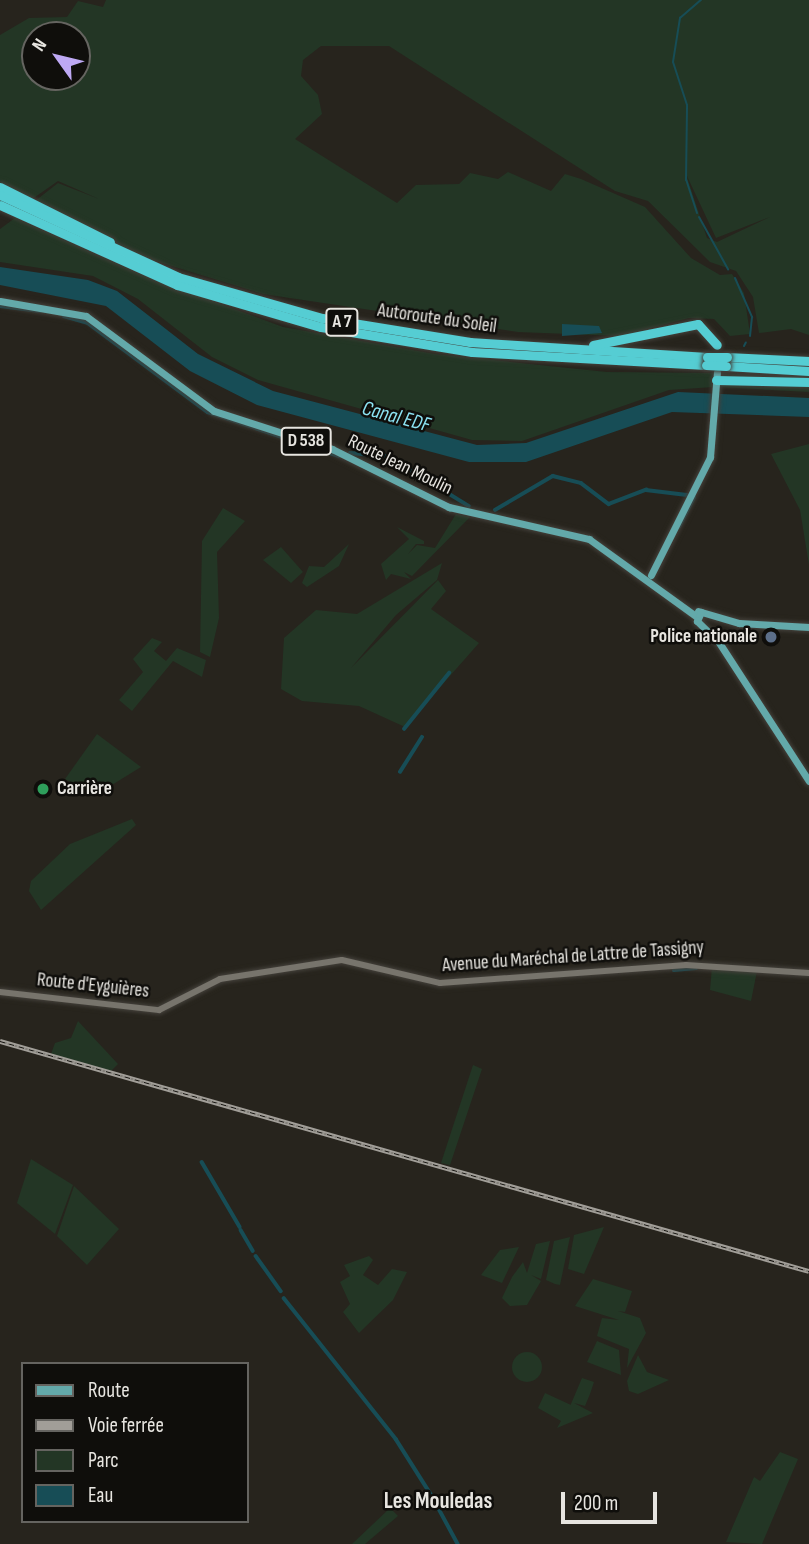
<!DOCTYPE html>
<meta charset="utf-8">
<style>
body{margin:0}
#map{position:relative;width:809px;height:1544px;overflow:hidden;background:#27241d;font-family:"Sofia Sans Condensed",sans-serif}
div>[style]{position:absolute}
.green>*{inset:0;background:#233625}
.round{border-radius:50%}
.water>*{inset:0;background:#174d56}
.stream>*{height:2px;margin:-1px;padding:0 1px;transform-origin:1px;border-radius:1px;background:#174d56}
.canal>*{height:3.5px;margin:-1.75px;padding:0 1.75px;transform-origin:1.75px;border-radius:1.75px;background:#174d56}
.roads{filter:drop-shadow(0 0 2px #44413b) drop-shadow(0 0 2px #44413b)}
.secondary>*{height:6px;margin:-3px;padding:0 3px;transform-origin:3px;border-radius:3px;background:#77746c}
.primary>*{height:7px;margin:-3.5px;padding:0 3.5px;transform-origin:3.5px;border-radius:3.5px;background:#63a9aa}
.highway>*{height:9px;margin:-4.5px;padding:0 4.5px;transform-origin:4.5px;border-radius:4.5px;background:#55cdd3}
.rail>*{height:4.5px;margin-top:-2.25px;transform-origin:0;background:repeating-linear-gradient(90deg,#0f0e0b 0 5px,#a19e98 0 10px);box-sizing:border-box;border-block:2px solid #a19e98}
.bridges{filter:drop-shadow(0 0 2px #44413b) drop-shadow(0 0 2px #44413b)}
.highway-bridge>*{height:9px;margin:-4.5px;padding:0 4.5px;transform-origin:4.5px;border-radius:4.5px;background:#55cdd3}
.dots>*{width:19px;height:19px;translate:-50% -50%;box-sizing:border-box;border:4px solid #0f0e0b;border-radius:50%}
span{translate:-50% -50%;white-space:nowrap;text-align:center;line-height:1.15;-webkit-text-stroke:5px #0f0e0b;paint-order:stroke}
.shield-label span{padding:2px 5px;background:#0f0e0b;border:2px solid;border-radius:5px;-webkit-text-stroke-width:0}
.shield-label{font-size:18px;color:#e7e5e0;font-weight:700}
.street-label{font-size:19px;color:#e7e5e0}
.poi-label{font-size:19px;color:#e7e5e0;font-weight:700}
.right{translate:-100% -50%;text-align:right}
.left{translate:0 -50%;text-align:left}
.water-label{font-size:21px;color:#8ce3f3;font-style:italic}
.quarter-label{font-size:23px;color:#e7e5e0;font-weight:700}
.legend{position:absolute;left:21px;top:1362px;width:228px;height:161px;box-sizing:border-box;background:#0f0e0b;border:2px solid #656460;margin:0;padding:9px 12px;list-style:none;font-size:21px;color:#e7e5e0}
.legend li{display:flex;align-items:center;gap:14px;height:35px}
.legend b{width:35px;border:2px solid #656460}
.north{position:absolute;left:21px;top:21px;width:70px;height:70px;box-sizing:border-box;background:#0f0e0b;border:2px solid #656460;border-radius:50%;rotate:304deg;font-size:19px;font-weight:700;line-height:28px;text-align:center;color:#e7e5e0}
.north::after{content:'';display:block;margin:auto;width:24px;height:32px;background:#bea9f4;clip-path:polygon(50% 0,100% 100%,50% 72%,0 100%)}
.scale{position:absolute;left:561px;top:1492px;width:96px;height:32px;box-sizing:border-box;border:4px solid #e7e5e0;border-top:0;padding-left:9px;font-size:21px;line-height:24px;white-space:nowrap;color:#e7e5e0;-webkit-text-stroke:5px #0f0e0b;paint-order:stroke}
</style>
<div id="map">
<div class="green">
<i style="clip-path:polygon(evenodd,106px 0,809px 0,809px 335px,791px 329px,759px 333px,753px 297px,736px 271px,710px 262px,648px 201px,615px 191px,389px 46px,321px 46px,303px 60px,301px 76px,318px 95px,322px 114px,295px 139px,397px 203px,416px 185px,459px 184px,470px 173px,498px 179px,508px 172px,551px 191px,565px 174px,581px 179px,645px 207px,691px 258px,720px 275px,732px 274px,744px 293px,750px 334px,730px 336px,714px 319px,689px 318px,620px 336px,518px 332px,263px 294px,149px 259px,30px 205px,58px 183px,99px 199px,58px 181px,28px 202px,0 186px,0 35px,29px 18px,67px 17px,78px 1px,103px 7px,106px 0,35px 35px,77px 35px,77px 77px,35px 77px,35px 35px,106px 0,686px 174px,716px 238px,770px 217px,717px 242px,707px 238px,686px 174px)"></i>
<i style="clip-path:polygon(15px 218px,144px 276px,283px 327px,435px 354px,607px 372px,715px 373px,714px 387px,669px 390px,522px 441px,472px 440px,258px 380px,212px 357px,138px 299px,93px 276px,0 262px,0 229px)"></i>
<i style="clip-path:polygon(718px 373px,809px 377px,809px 392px,717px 387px)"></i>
<i style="clip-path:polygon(809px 444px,809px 565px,800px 510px,771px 454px)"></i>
<i style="clip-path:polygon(223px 508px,245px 521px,217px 552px,219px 618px,210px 657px,200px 652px,202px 541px)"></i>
<i style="clip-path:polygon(456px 514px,470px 517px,412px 576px,404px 572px,411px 579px,391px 574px,386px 580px,381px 564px,409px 539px,397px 527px,424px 541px,424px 544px,416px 544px,408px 554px,417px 545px,435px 548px)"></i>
<i style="clip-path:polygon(349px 544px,339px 566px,307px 587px,302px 583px,309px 566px,324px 567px)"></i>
<i style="clip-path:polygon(281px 547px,303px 572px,291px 583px,263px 560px)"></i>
<i style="clip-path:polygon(442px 563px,437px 580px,396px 615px,351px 668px,438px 580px,446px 591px,431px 609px,479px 643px,405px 727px,359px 706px,302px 701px,281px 689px,284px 638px,316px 610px,357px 614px)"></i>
<i style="clip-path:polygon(152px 638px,162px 642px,154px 651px,166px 661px,177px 648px,206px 660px,202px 677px,173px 661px,132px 711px,119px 700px,143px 672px,133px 659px)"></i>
<i style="clip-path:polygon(97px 734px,141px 767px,94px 796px,65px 779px)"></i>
<i style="clip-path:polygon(132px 819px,136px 825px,41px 910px,29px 891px,31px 881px,70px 844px)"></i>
<i style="clip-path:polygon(712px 967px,757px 971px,751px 1001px,710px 990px)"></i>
<i style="clip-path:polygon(78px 1021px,118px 1064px,111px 1071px,51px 1054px,55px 1043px,71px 1038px)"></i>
<i style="clip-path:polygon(473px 1065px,482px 1069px,450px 1165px,441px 1163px)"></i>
<i style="clip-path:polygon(31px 1159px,73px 1185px,55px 1234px,17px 1203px)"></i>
<i style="clip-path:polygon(74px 1186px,119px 1229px,87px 1265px,57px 1236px)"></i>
<i style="clip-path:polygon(604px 1227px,584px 1274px,568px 1269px,574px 1235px)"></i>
<i style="clip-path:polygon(570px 1237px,560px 1285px,555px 1284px,546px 1280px,554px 1241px)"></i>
<i style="clip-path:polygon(550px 1241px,541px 1279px,531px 1275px,541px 1281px,527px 1305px,510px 1306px,502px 1298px,512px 1277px,523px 1262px,527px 1273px,536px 1244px)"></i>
<i style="clip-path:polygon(519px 1247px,502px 1283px,481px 1275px,500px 1250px)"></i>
<i style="clip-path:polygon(369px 1256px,373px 1260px,363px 1275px,378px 1285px,392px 1269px,407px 1272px,393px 1300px,359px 1333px,343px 1312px,350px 1304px,340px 1282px,350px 1276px,344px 1265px)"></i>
<i style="clip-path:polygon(593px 1279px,632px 1291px,625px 1312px,618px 1311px,640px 1318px,646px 1333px,627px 1368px,629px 1349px,597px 1336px,602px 1318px,619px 1320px,575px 1306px)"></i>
<i style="clip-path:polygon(597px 1341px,619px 1350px,621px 1375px,587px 1362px)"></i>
<i class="round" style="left:512px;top:1352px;width:30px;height:30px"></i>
<i style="clip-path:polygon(638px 1355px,647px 1372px,669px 1380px,638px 1394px,629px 1391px,627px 1381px)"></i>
<i style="clip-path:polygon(582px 1378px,594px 1382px,590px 1394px,585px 1406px,574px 1403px,593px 1413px,557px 1428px,561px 1421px,538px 1408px,545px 1393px,571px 1405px,568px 1411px)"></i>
<i style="clip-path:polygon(780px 1452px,798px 1459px,762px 1544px,726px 1542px,754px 1477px,760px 1481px)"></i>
<i style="clip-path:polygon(390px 1508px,398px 1516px,365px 1544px,352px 1544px)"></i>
</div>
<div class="water">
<i style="clip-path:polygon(0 267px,88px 280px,117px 291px,198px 354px,273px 391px,477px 445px,526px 443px,678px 392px,809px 398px,809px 417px,672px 412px,526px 462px,469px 462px,257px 405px,190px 371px,106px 306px,0 285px)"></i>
<i style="clip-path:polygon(562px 324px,599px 326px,602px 333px,562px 336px)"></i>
</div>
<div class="stream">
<i style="left:697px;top:213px;width:35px;rotate:-108deg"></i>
<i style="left:686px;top:180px;width:75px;rotate:-89.2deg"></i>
<i style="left:687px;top:105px;width:45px;rotate:-108deg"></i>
<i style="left:673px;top:62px;width:45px;rotate:-81deg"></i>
<i style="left:680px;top:18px;width:28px;rotate:-41deg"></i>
<i style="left:699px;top:217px;width:60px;rotate:60.9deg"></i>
<i style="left:735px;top:278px;width:43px;rotate:66.4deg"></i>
<i style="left:752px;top:317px;width:19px;rotate:96deg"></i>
<i style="left:744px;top:346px;width:4px;rotate:-63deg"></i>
</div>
<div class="canal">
<i style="left:0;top:306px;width:40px;rotate:7.1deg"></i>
<i style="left:64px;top:316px;width:25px;rotate:16deg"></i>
<i style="left:88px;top:323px;width:149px;rotate:36.6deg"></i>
<i style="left:208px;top:412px;width:138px;rotate:18.6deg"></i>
<i style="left:350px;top:453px;width:38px;rotate:5deg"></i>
<i style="left:388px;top:456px;width:95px;rotate:31.7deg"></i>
<i style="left:495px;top:510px;width:67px;rotate:-30.4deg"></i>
<i style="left:553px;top:476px;width:29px;rotate:14deg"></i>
<i style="left:581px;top:483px;width:35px;rotate:37deg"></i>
<i style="left:609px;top:504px;width:40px;rotate:-21deg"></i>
<i style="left:646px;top:490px;width:41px;rotate:7deg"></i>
<i style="left:679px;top:527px;width:33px;rotate:-63deg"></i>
<i style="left:404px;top:729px;width:72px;rotate:-51.2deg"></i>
<i style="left:400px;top:772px;width:41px;rotate:-57.8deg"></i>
<i style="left:674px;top:970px;width:22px;rotate:-5deg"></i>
<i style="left:202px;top:1162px;width:75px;rotate:59.7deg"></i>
<i style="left:241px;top:1230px;width:24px;rotate:60deg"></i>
<i style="left:256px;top:1256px;width:43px;rotate:54.5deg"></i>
<i style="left:284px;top:1298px;width:180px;rotate:51.5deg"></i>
<i style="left:396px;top:1439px;width:67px;rotate:57.7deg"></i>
<i style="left:438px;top:1507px;width:42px;rotate:61.6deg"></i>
</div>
<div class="roads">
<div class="secondary">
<i style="left:0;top:992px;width:160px;rotate:6.5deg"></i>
<i style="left:159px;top:1010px;width:68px;rotate:-26.9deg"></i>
<i style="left:220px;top:979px;width:123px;rotate:-8.9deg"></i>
<i style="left:342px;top:960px;width:101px;rotate:13.2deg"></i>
<i style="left:440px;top:983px;width:247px;rotate:-4.2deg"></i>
<i style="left:686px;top:965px;width:123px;rotate:3.7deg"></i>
</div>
<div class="primary">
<i style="left:0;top:301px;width:87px;rotate:9.9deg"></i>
<i style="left:86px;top:316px;width:159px;rotate:36.6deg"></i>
<i style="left:214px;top:411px;width:124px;rotate:17.9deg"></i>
<i style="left:332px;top:449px;width:131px;rotate:26.4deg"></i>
<i style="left:449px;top:507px;width:144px;rotate:12.9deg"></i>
<i style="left:589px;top:539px;width:133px;rotate:35.8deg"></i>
<i style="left:651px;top:575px;width:132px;rotate:-63.4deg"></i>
<i style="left:710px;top:457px;width:85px;rotate:-85.3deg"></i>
<i style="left:698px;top:611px;width:43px;rotate:16.3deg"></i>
<i style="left:739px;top:623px;width:70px;rotate:3.3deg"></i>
<i style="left:701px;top:612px;width:10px;rotate:114deg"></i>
<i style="left:697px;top:621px;width:29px;rotate:44deg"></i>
<i style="left:718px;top:641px;width:167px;rotate:57deg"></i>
</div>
<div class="highway">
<i style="left:0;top:187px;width:123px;rotate:26.6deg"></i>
<i style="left:0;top:195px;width:196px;rotate:24.7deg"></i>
<i style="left:178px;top:277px;width:150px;rotate:15.9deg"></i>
<i style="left:322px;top:318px;width:150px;rotate:9.2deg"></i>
<i style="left:470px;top:342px;width:237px;rotate:3.6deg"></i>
<i style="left:0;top:205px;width:194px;rotate:24.3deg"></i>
<i style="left:177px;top:285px;width:150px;rotate:16.3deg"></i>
<i style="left:321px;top:327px;width:153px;rotate:9.4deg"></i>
<i style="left:472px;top:352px;width:234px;rotate:3.2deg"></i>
<i style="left:593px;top:345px;width:107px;rotate:-11.3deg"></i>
<i style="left:698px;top:324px;width:28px;rotate:48deg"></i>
<i style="left:727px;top:357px;width:82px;rotate:2.8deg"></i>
<i style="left:726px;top:366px;width:83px;rotate:3.4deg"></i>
<i style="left:716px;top:380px;width:93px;rotate:1.2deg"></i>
</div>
</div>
<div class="rail">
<i style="left:0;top:1041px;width:841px;rotate:15.87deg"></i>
</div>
<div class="bridges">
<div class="highway-bridge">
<i style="left:707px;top:357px;width:20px"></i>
<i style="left:706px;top:365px;width:20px;rotate:3deg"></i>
</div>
</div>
<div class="dots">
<i style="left:771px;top:637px;background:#5c6f8a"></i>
<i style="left:43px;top:789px;background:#2e9e5b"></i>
</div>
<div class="shield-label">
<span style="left:342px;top:322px">A 7</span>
<span style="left:306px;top:441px">D 538</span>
</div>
<div class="street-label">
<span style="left:437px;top:319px;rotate:8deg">Autoroute du Soleil</span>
<span style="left:400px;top:465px;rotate:26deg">Route Jean Moulin</span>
<span style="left:573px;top:957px;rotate:-4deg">Avenue du Maréchal de Lattre de Tassigny</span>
<span style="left:93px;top:986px;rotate:6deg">Route d'Eyguières</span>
</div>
<div class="poi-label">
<span class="right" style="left:757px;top:637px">Police nationale</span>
<span class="left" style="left:57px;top:789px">Carrière</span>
</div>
<div class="water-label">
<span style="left:396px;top:417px;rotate:15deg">Canal EDF</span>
</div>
<div class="quarter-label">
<span style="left:438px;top:1501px">Les Mouledas</span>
</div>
<ul class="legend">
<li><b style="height:9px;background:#63a9aa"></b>Route</li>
<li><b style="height:9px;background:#a19e98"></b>Voie ferrée</li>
<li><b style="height:19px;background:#233625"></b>Parc</li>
<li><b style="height:19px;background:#174d56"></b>Eau</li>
</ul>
<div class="north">N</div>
<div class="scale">200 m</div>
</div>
